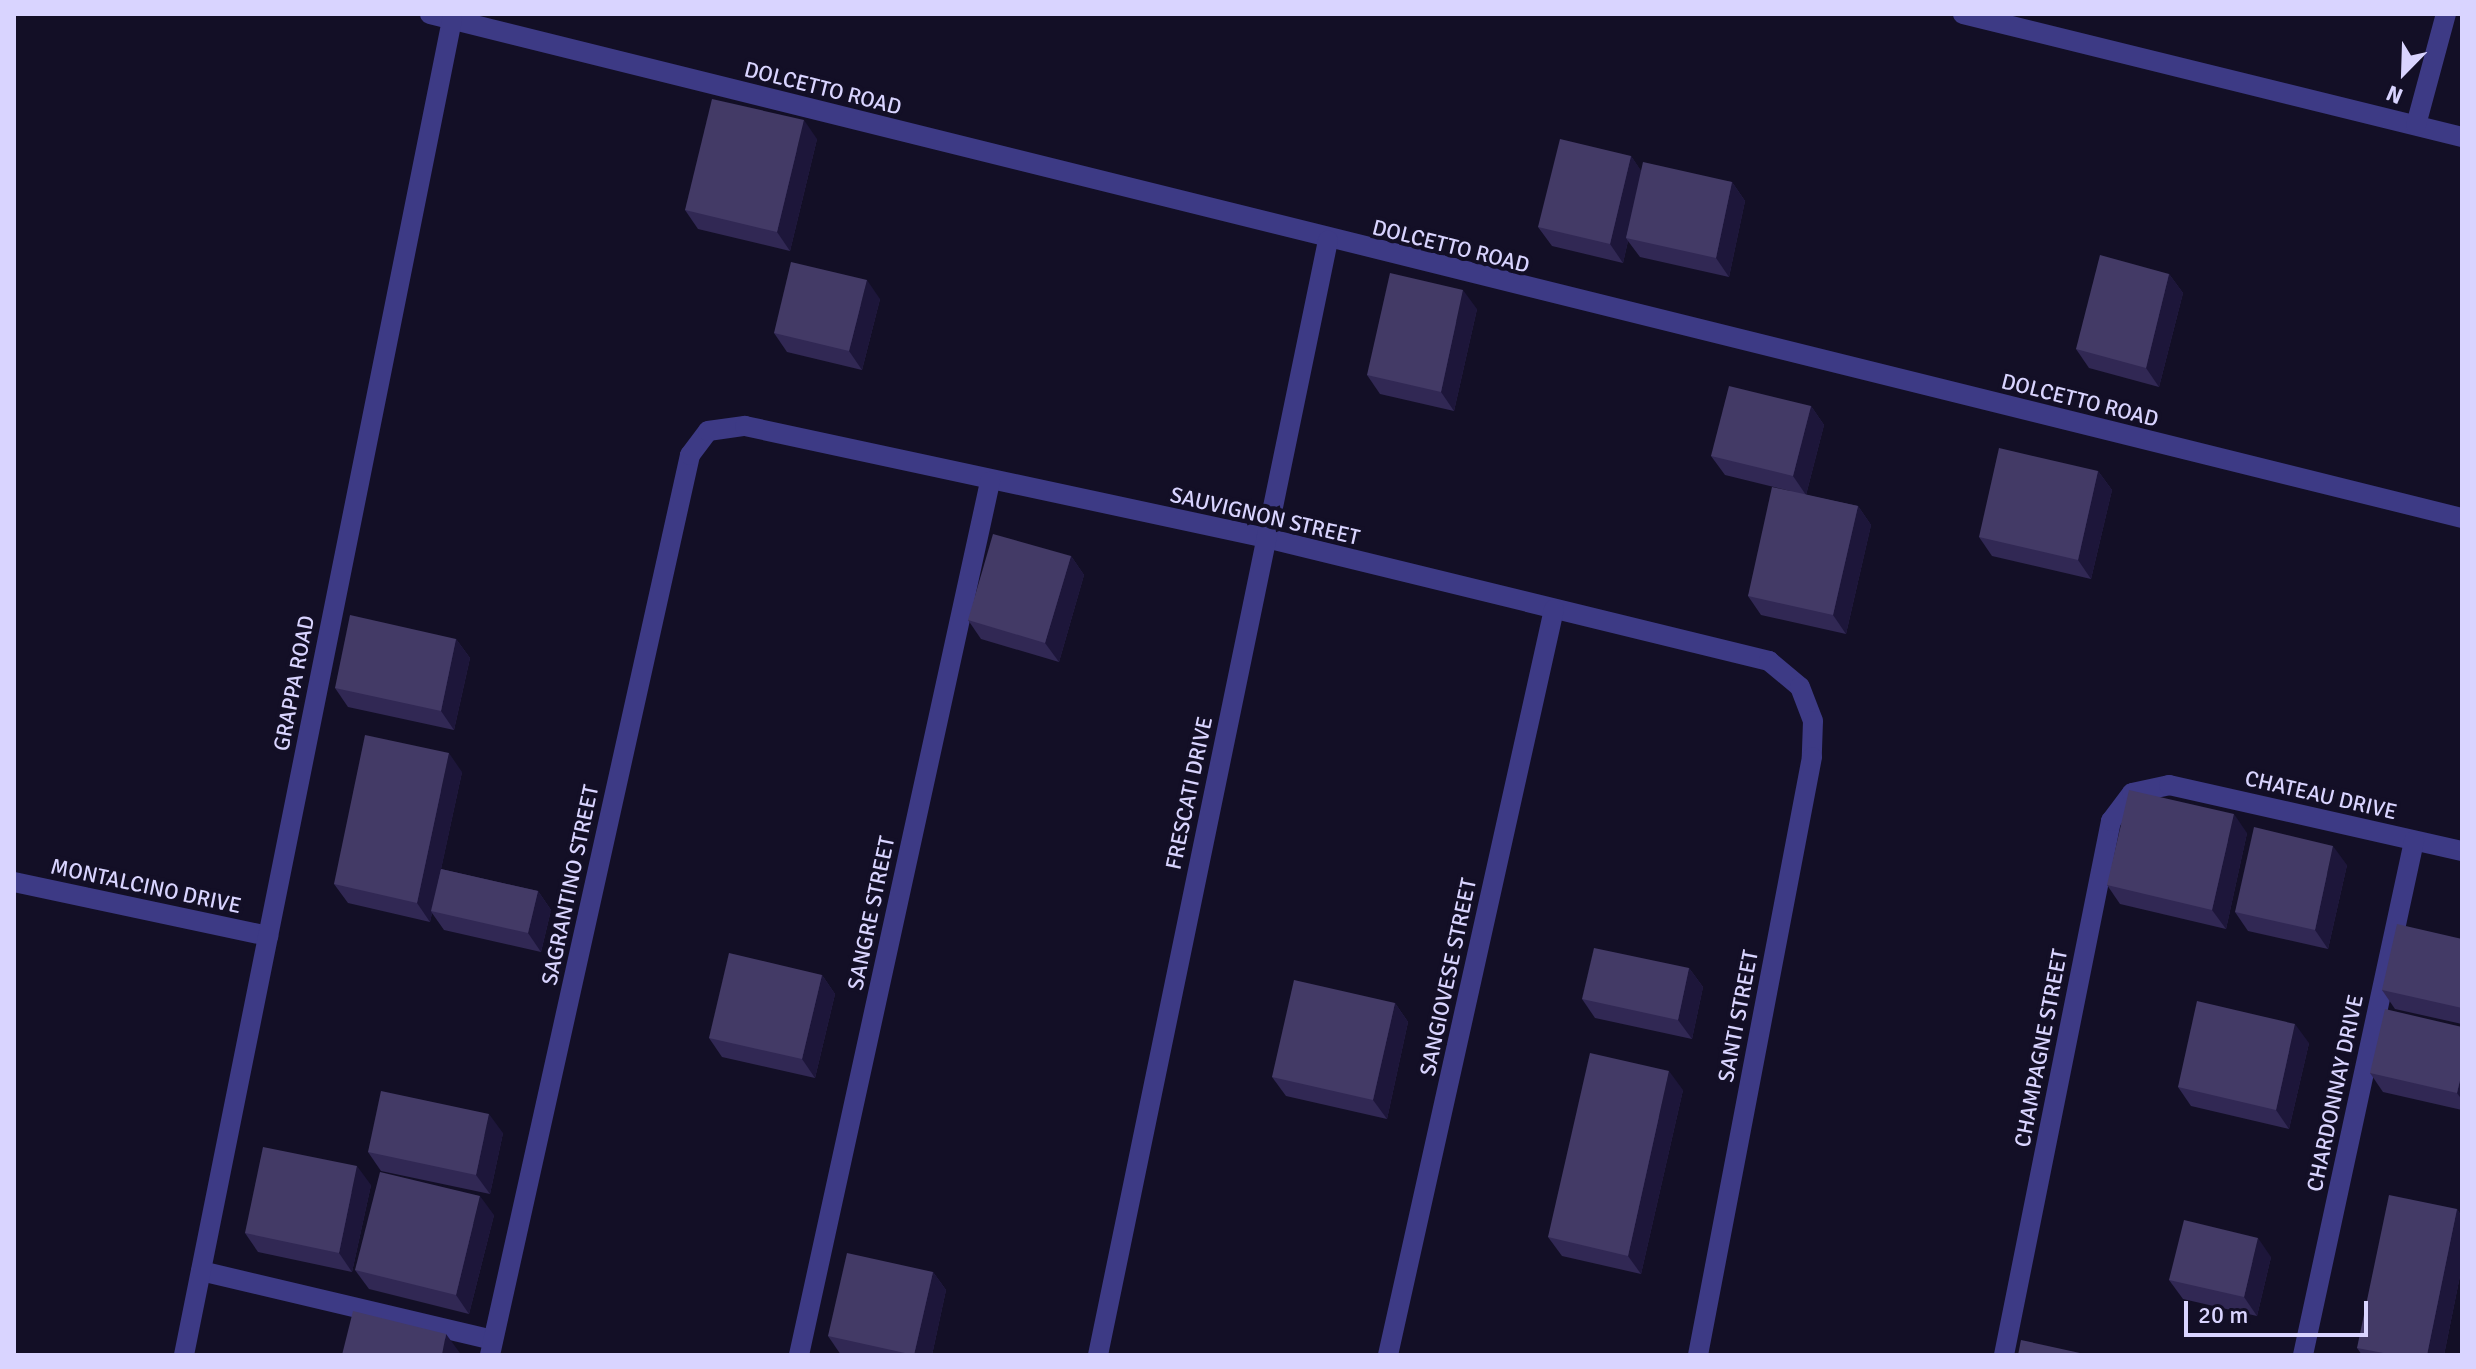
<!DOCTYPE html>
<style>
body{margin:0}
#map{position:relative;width:2476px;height:1369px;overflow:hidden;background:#130f26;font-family:Signika,sans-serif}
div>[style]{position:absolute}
.minor>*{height:20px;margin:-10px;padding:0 10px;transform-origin:10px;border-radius:10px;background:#3d3a85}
.wall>*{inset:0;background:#312854}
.shaded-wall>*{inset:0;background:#1d163a}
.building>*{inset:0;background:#433a66}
span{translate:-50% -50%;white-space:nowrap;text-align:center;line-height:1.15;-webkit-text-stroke:8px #130f26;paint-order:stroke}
.street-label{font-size:22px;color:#d9d4ff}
.frame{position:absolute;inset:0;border:16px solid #d9d4ff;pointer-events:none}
.north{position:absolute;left:2364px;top:32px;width:80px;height:80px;-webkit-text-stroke:6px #130f26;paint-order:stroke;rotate:203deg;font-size:22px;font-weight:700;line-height:32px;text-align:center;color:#d9d4ff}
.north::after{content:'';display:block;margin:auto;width:28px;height:36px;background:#d9d4ff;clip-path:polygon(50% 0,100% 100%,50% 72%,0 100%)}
.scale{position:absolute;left:2184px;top:1301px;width:184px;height:36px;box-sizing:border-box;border:4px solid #d9d4ff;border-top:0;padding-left:10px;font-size:24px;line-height:28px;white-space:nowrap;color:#d9d4ff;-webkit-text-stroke:6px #130f26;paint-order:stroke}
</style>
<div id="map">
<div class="minor">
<i style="left:430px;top:14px;width:2094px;rotate:13.93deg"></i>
<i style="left:1963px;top:14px;width:514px;rotate:13.85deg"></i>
<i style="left:2416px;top:125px;width:115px;rotate:-74.9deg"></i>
<i style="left:14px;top:882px;width:260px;rotate:12deg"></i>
<i style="left:201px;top:1271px;width:300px;rotate:13.3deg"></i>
<i style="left:184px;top:1355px;width:1362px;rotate:-78.65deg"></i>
<i style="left:490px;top:1355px;width:922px;rotate:-77.47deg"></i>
<i style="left:690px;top:455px;width:30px;rotate:-53deg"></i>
<i style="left:708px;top:431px;width:37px;rotate:-8deg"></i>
<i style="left:745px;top:426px;width:533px;rotate:12.13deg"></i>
<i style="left:1266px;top:538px;width:518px;rotate:13.74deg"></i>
<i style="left:1769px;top:661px;width:40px;rotate:40deg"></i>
<i style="left:1800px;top:687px;width:36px;rotate:69deg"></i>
<i style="left:1813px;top:721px;width:36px;rotate:92deg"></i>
<i style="left:1812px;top:757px;width:609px;rotate:100.79deg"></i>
<i style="left:799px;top:1355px;width:894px;rotate:-77.66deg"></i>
<i style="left:1098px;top:1355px;width:1138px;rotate:-78.34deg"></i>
<i style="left:1388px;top:1355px;width:764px;rotate:-77.45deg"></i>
<i style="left:2004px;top:1355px;width:545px;rotate:-78.67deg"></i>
<i style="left:2111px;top:821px;width:35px;rotate:-53deg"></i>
<i style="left:2132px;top:793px;width:38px;rotate:-12deg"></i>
<i style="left:2169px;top:785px;width:300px;rotate:12.7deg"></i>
<i style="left:2303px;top:1355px;width:526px;rotate:-77.81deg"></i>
</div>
<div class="wall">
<i style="clip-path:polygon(817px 139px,790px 251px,698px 229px,685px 210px)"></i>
<i style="clip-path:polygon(1631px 156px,1641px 171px,1732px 182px,1745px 201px,1729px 277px,1640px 257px,1628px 241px,1623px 263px,1552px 246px,1538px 227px)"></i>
<i style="clip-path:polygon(2169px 274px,2183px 293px,2159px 387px,2089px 368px,2076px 349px)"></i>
<i style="clip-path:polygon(880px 299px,862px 370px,787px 352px,774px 333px)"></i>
<i style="clip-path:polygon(1477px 309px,1454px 411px,1380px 394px,1367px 375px)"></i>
<i style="clip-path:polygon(1811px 406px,1824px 425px,1806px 495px,1858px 506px,1871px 525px,1846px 634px,1761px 615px,1748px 596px,1790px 491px,1725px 475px,1711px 456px)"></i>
<i style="clip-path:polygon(2098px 471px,2112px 490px,2091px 579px,1992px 556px,1979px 537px)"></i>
<i style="clip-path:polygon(1071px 556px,1084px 575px,1059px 662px,981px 639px,968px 620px)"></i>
<i style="clip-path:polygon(456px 639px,470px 658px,454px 730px,348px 707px,335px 688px)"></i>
<i style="clip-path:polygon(462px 772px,441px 869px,538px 891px,551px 910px,541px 952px,444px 930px,432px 913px,430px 922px,348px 903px,334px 884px)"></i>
<i style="clip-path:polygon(2247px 833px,2226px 929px,2120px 904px,2107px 885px)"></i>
<i style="clip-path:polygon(2347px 865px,2328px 949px,2248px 931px,2235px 912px)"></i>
<i style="clip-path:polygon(2462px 939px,2462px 1024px,2395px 1009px,2382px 990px)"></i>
<i style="clip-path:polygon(1689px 968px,1703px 987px,1692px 1039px,1595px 1018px,1582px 999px)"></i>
<i style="clip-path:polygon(822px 975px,835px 994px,815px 1078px,722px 1057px,709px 1038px)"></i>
<i style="clip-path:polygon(1395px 1003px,1408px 1022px,1387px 1119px,1286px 1096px,1272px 1077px)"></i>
<i style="clip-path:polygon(2462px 1027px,2462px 1110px,2383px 1092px,2370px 1073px)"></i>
<i style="clip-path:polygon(2309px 1043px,2289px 1129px,2191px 1106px,2178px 1087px)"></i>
<i style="clip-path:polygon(1683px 1090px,1641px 1274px,1562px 1256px,1548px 1237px)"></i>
<i style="clip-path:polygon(503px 1133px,490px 1194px,381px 1171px,368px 1152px)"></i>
<i style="clip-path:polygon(371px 1185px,352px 1272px,258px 1252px,245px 1233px)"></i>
<i style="clip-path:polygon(2457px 1209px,2462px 1217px,2462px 1266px,2444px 1355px,2362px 1355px,2357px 1348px)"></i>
<i style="clip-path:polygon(494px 1215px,469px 1314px,369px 1289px,355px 1270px)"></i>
<i style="clip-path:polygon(2271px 1257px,2257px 1316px,2183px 1299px,2169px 1280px)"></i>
<i style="clip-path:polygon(933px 1272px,946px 1290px,932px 1355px,841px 1355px,828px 1336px)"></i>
</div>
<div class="shaded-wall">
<i style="clip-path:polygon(804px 120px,817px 139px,790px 251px,777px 232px)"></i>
<i style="clip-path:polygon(1631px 156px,1644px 175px,1626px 238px,1628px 241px,1623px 263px,1610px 244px)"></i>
<i style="clip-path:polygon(1732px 182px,1745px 201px,1729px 277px,1716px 258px)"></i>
<i style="clip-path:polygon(2169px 274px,2183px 293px,2159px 387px,2146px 368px)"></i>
<i style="clip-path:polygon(867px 280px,880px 299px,862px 370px,849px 351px)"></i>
<i style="clip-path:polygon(1463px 290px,1477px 309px,1454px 411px,1441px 392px)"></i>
<i style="clip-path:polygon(1811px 406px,1824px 425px,1806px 495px,1793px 476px)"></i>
<i style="clip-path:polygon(2098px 471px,2112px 490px,2091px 579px,2078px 560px)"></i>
<i style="clip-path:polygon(1858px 506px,1871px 525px,1846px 634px,1833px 615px)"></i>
<i style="clip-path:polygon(1071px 556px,1084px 575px,1059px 662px,1045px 643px)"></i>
<i style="clip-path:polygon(456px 639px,470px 658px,454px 730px,441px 711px)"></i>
<i style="clip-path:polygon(449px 753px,462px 772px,432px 911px,431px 911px,432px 913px,430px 922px,417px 903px)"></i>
<i style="clip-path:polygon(2234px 814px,2247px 833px,2226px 929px,2212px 910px)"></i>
<i style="clip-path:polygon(2333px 846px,2347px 865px,2328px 949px,2315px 930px)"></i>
<i style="clip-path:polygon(538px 891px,551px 910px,541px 952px,528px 933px)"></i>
<i style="clip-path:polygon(1689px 968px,1703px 987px,1692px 1039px,1678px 1020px)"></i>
<i style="clip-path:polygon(822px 975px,835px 994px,815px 1078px,802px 1059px)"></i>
<i style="clip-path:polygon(1395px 1003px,1408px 1022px,1387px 1119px,1373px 1100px)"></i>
<i style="clip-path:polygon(2295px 1024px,2309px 1043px,2289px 1129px,2276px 1110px)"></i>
<i style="clip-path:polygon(1669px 1071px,1683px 1090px,1641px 1274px,1628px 1256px)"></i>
<i style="clip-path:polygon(2462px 1072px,2462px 1100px,2457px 1093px)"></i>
<i style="clip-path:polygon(489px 1114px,503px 1133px,490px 1194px,476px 1175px)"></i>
<i style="clip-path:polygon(357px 1166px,371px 1185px,352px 1272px,339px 1253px)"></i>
<i style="clip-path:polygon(480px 1196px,494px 1215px,469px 1314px,456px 1295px)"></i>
<i style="clip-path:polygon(2457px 1209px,2462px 1217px,2462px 1266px,2444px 1355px,2427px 1355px)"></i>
<i style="clip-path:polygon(2258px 1238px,2271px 1257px,2257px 1316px,2244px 1297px)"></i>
<i style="clip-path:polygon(933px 1272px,946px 1290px,932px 1355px,914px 1355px)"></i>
<i style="clip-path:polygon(446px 1334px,460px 1353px,459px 1355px,442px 1355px)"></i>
</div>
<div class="building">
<i style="clip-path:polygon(712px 99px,804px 120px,777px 232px,685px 210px)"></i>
<i style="clip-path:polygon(1560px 139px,1631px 156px,1610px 244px,1538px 227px)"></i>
<i style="clip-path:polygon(1643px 162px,1732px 182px,1716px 258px,1626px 238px)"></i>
<i style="clip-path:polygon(2100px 255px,2169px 274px,2146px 368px,2076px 349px)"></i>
<i style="clip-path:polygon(791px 262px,867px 280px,849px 351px,774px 333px)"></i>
<i style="clip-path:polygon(1390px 273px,1463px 290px,1441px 392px,1367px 375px)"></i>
<i style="clip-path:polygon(1729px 386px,1811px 406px,1793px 476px,1711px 456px)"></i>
<i style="clip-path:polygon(1999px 448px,2098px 471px,2078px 560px,1979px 537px)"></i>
<i style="clip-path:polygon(1772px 487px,1858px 506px,1833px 615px,1748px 596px)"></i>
<i style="clip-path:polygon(993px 534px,1071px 556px,1045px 643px,968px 620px)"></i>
<i style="clip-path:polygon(350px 615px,456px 639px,441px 711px,335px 688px)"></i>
<i style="clip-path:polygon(365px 735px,449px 753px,417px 903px,334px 884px)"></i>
<i style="clip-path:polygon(2129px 790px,2234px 814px,2212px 910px,2107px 885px)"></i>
<i style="clip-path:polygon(2254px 827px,2333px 846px,2315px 930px,2235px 912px)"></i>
<i style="clip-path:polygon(441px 869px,538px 891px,528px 933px,431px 911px)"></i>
<i style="clip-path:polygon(2397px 924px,2462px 939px,2462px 1008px,2382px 990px)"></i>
<i style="clip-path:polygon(1594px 948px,1689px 968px,1678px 1020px,1582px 999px)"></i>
<i style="clip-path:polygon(729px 953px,822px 975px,802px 1059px,709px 1038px)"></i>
<i style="clip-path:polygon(1294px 980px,1395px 1003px,1373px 1100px,1272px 1077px)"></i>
<i style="clip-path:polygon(2197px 1001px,2295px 1024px,2276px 1110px,2178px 1087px)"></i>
<i style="clip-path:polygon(2385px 1009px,2462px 1027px,2462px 1072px,2457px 1093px,2370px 1073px)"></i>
<i style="clip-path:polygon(1590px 1053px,1669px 1071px,1628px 1256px,1548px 1237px)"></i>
<i style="clip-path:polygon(381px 1091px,489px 1114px,476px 1175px,368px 1152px)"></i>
<i style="clip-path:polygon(263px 1147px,357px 1166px,339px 1253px,245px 1233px)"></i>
<i style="clip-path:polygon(380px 1172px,480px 1196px,456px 1295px,355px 1270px)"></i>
<i style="clip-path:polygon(2389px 1195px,2457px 1209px,2427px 1355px,2394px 1355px,2357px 1348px)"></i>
<i style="clip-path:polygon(2184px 1220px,2258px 1238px,2244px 1297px,2169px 1280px)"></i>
<i style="clip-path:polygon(847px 1253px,933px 1272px,914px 1355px,828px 1336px)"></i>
<i style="clip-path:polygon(353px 1311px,446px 1334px,442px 1355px,342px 1355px)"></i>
<i style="clip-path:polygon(2021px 1340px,2089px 1355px,2018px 1355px)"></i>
</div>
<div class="street-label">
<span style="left:823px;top:88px;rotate:14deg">DOLCETTO ROAD</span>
<span style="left:1451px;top:246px;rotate:14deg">DOLCETTO ROAD</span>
<span style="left:2080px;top:400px;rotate:14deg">DOLCETTO ROAD</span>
<span style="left:1265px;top:516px;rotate:13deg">SAUVIGNON STREET</span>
<span style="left:294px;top:683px;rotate:-79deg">GRAPPA ROAD</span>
<span style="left:1189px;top:793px;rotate:-78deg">FRESCATI DRIVE</span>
<span style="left:2321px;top:795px;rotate:13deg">CHATEAU DRIVE</span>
<span style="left:570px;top:885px;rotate:-78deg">SAGRANTINO STREET</span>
<span style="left:146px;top:886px;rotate:12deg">MONTALCINO DRIVE</span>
<span style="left:871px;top:913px;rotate:-78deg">SANGRE STREET</span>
<span style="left:1448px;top:977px;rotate:-78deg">SANGIOVESE STREET</span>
<span style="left:1738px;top:1016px;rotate:-79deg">SANTI STREET</span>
<span style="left:2041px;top:1048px;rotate:-79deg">CHAMPAGNE STREET</span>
<span style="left:2335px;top:1093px;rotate:-78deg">CHARDONNAY DRIVE</span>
</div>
<div class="frame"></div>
<div class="north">N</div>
<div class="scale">20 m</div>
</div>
